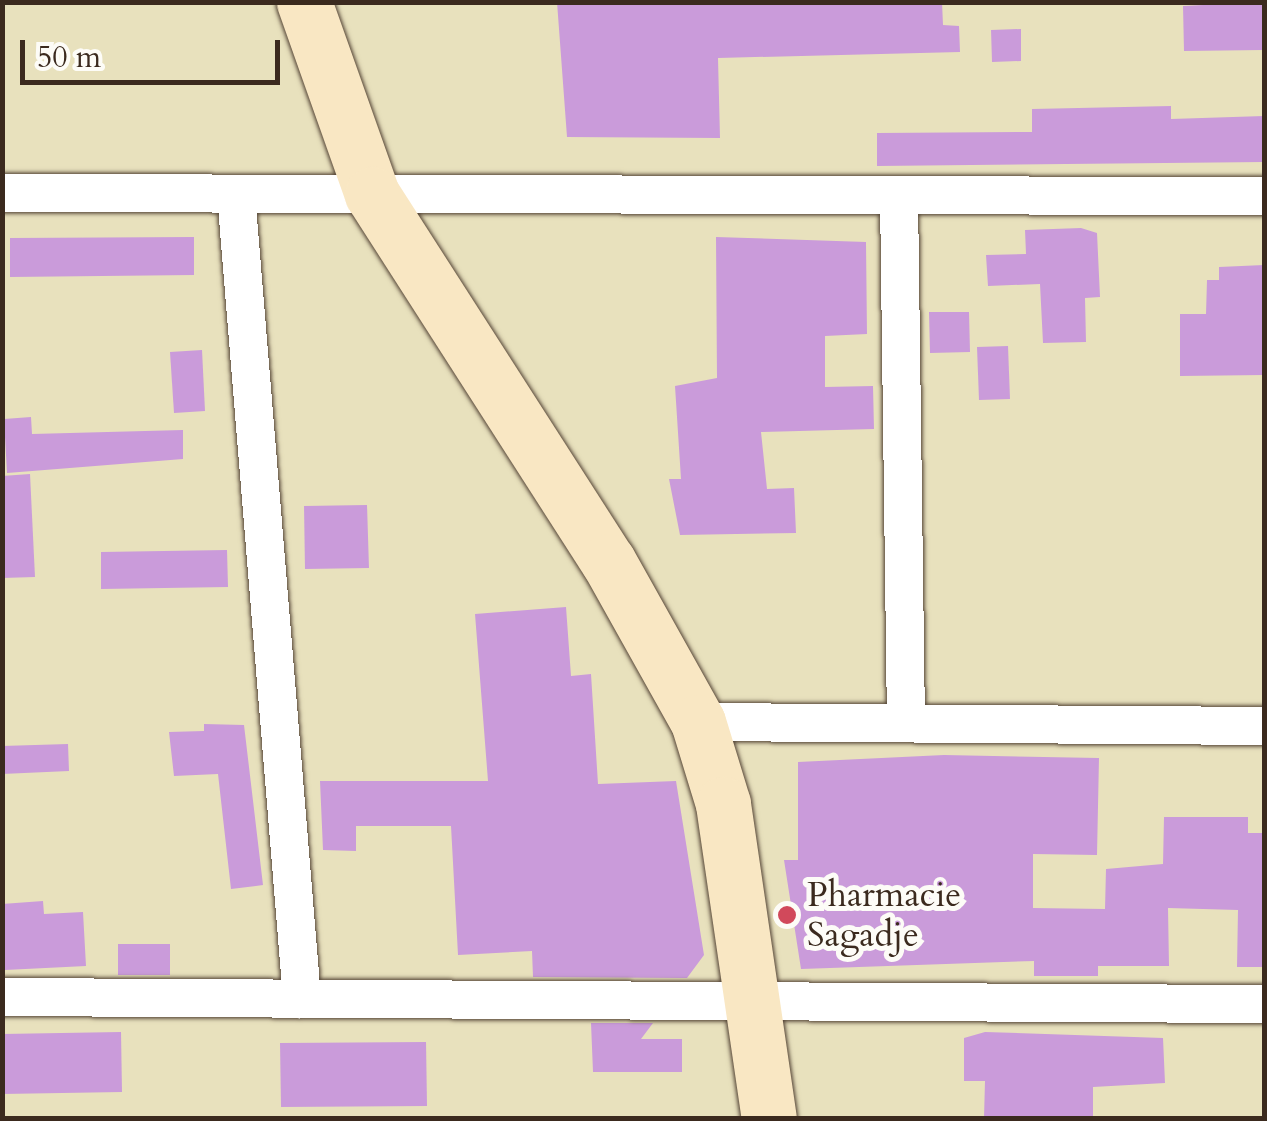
<!DOCTYPE html>
<style>
body{margin:0}
#map{position:relative;width:1267px;height:1121px;overflow:hidden;background:#e8e1bd;font-family:Cardo,serif}
div>[style]{position:absolute}
.building>*{inset:0;background:#ca9bda}
.roads{filter:drop-shadow(0 0 2px #554536) drop-shadow(0 0 2px #554536)}
.street>*{height:38px;margin:-19px;padding:0 19px;transform-origin:19px;border-radius:19px;background:#fff}
.secondary>*{height:55px;margin:-27.5px;padding:0 27.5px;transform-origin:27.5px;border-radius:27.5px;background:#f9e7c3}
.dots>*{width:28px;height:28px;translate:-50% -50%;box-sizing:border-box;border:5px solid #fdfcf7;border-radius:50%}
span{translate:-50% -50%;white-space:nowrap;text-align:center;line-height:1.15;-webkit-text-stroke:10px #fdfcf7;paint-order:stroke}
.poi-label{font-size:35px;color:#3b2a1e}
.left{translate:0 -50%;text-align:left}
.frame{position:absolute;inset:0;border:5px solid #3b2a1e;pointer-events:none}
.scale{position:absolute;left:20px;top:40px;width:260px;height:45px;box-sizing:border-box;border:5px solid #3b2a1e;border-top:0;padding-left:12px;font-size:30px;line-height:35px;white-space:nowrap;color:#3b2a1e;-webkit-text-stroke:8px #fdfcf7;paint-order:stroke}
</style>
<div id="map">
<div class="building">
<i style="clip-path:polygon(557px 2px,942px 2px,943px 25px,959px 26px,960px 52px,718px 58px,720px 138px,567px 137px)"></i>
<i style="clip-path:polygon(1263px 2px,1263px 50px,1184px 51px,1183px 6px)"></i>
<i style="clip-path:polygon(1021px 29px,1021px 61px,992px 62px,991px 30px)"></i>
<i style="clip-path:polygon(1171px 106px,1171px 119px,1264px 116px,1264px 162px,877px 166px,877px 133px,1032px 132px,1032px 109px)"></i>
<i style="clip-path:polygon(1081px 228px,1097px 233px,1100px 297px,1085px 298px,1086px 342px,1043px 343px,1040px 284px,988px 286px,986px 255px,1026px 254px,1025px 230px)"></i>
<i style="clip-path:polygon(194px 237px,194px 275px,10px 277px,10px 238px)"></i>
<i style="clip-path:polygon(716px 237px,866px 242px,867px 334px,825px 336px,825px 387px,873px 386px,874px 429px,761px 432px,767px 489px,794px 488px,796px 533px,680px 535px,669px 479px,681px 479px,675px 386px,717px 378px)"></i>
<i style="clip-path:polygon(1264px 265px,1264px 375px,1180px 376px,1180px 314px,1206px 314px,1207px 280px,1219px 280px,1219px 267px)"></i>
<i style="clip-path:polygon(929px 312px,969px 312px,970px 352px,930px 353px)"></i>
<i style="clip-path:polygon(1008px 346px,1010px 399px,979px 400px,977px 347px)"></i>
<i style="clip-path:polygon(202px 350px,205px 411px,174px 413px,170px 352px)"></i>
<i style="clip-path:polygon(31px 417px,32px 434px,183px 430px,183px 459px,7px 473px,4px 419px)"></i>
<i style="clip-path:polygon(30px 474px,35px 577px,2px 578px,2px 476px)"></i>
<i style="clip-path:polygon(367px 505px,369px 568px,305px 569px,304px 506px)"></i>
<i style="clip-path:polygon(227px 550px,228px 587px,101px 589px,101px 552px)"></i>
<i style="clip-path:polygon(566px 607px,571px 676px,591px 674px,598px 784px,676px 781px,704px 955px,687px 978px,533px 977px,532px 951px,458px 955px,451px 826px,356px 826px,356px 851px,323px 850px,320px 781px,488px 781px,475px 614px)"></i>
<i style="clip-path:polygon(204px 724px,244px 725px,263px 885px,231px 889px,218px 774px,174px 776px,169px 732px,204px 731px)"></i>
<i style="clip-path:polygon(68px 744px,69px 771px,2px 774px,2px 746px)"></i>
<i style="clip-path:polygon(944px 755px,1099px 758px,1097px 855px,1033px 854px,1033px 908px,1105px 909px,1106px 869px,1163px 864px,1164px 817px,1248px 817px,1248px 833px,1264px 833px,1264px 967px,1237px 967px,1238px 910px,1168px 908px,1169px 966px,1098px 966px,1098px 976px,1034px 976px,1034px 961px,801px 969px,784px 860px,798px 860px,798px 762px)"></i>
<i style="clip-path:polygon(43px 901px,44px 914px,83px 912px,86px 966px,5px 970px,2px 904px)"></i>
<i style="clip-path:polygon(118px 944px,170px 944px,170px 975px,118px 975px)"></i>
<i style="clip-path:polygon(591px 1023px,653px 1023px,641px 1039px,682px 1039px,682px 1072px,593px 1072px)"></i>
<i style="clip-path:polygon(121px 1032px,122px 1092px,2px 1094px,2px 1034px)"></i>
<i style="clip-path:polygon(985px 1032px,1163px 1038px,1165px 1083px,1093px 1087px,1093px 1118px,984px 1118px,985px 1081px,964px 1081px,964px 1038px)"></i>
<i style="clip-path:polygon(426px 1042px,427px 1106px,281px 1107px,280px 1043px)"></i>
</div>
<div class="roads">
<div class="street">
<i style="left:2px;top:193px;width:1262px;rotate:0.14deg"></i>
<i style="left:236px;top:194px;width:808px;rotate:85.31deg"></i>
<i style="left:899px;top:195px;width:528px;rotate:89.24deg"></i>
<i style="left:698px;top:722px;width:566px;rotate:0.4deg"></i>
<i style="left:2px;top:997px;width:1262px;rotate:0.32deg"></i>
</div>
<div class="secondary">
<i style="left:304px;top:2px;width:204px;rotate:70.5deg"></i>
<i style="left:372px;top:194px;width:436px;rotate:57.3deg"></i>
<i style="left:608px;top:561px;width:184px;rotate:60.8deg"></i>
<i style="left:698px;top:722px;width:86px;rotate:73deg"></i>
<i style="left:723px;top:804px;width:317px;rotate:81.7deg"></i>
</div>
</div>
<div class="dots">
<i style="left:787px;top:915px;background:#d1495b"></i>
</div>
<div class="poi-label">
<span class="left" style="left:807px;top:915px">Pharmacie<br>Sagadje</span>
</div>
<div class="frame"></div>
<div class="scale">50 m</div>
</div>
